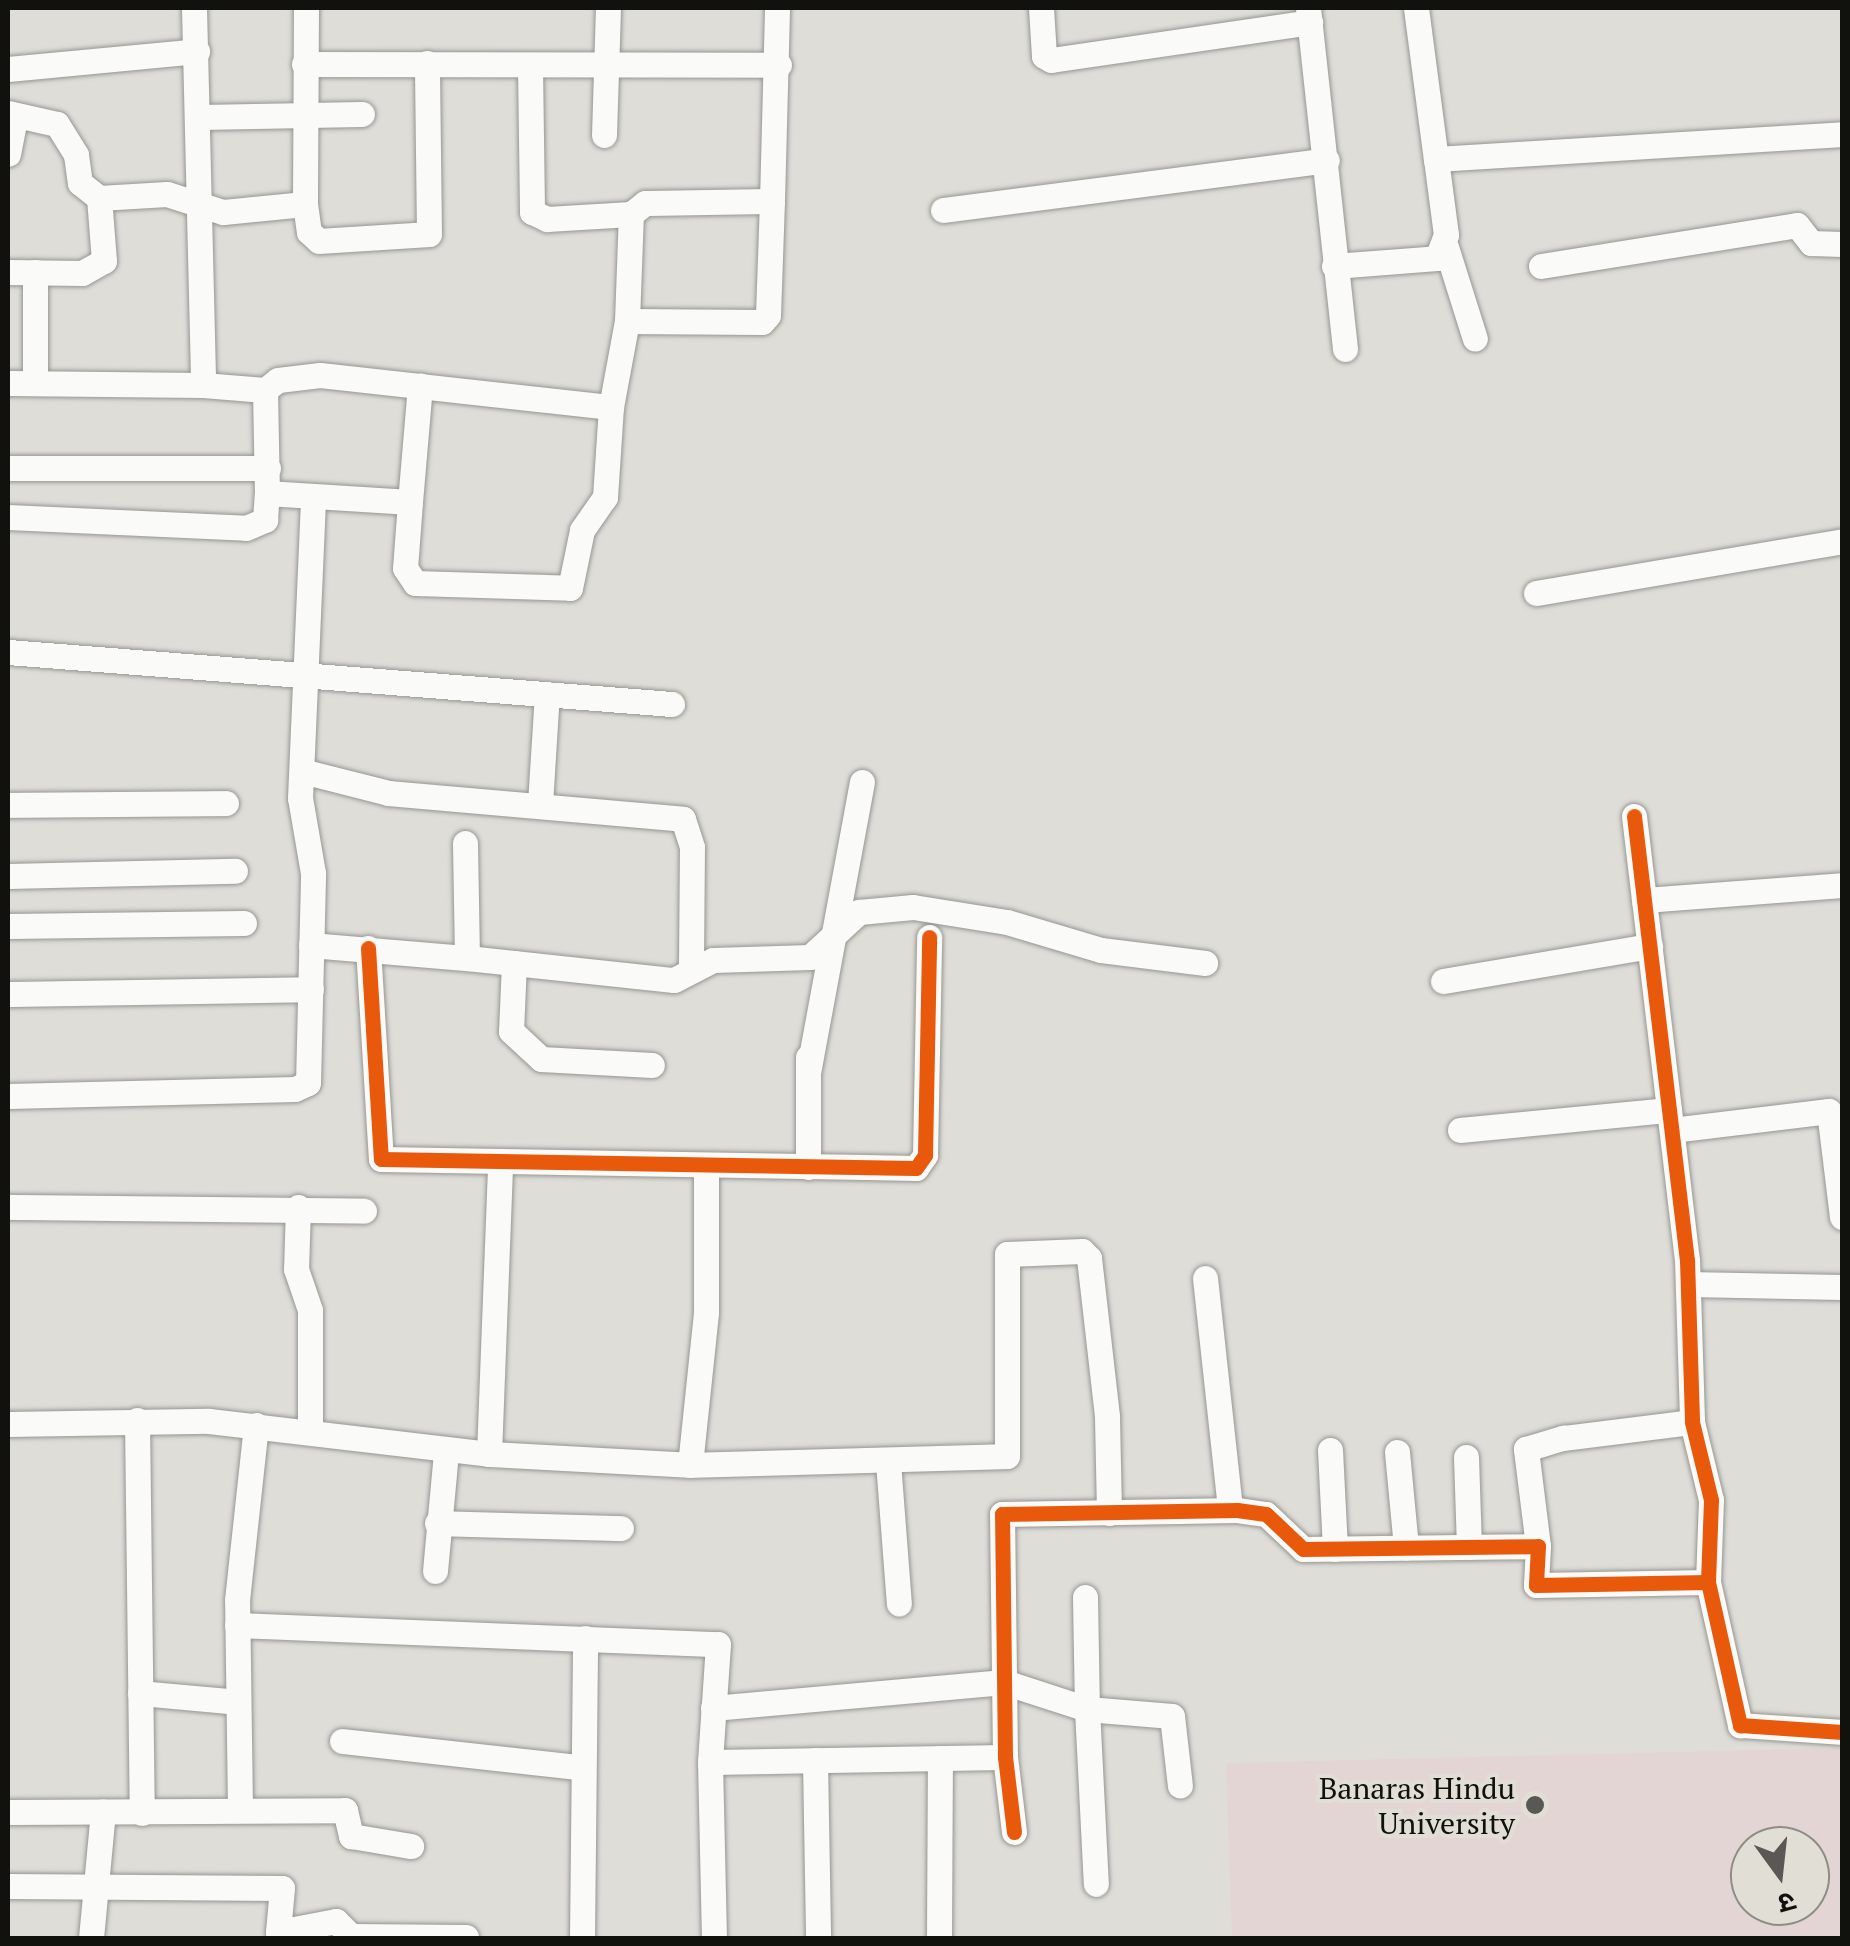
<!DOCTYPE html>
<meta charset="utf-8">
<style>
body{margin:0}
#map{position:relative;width:1850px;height:1946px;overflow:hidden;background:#deddd8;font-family:"PT Serif","Noto Sans Devanagari",serif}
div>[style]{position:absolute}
.education>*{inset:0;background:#e4d5d5}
.roads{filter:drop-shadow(0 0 2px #969692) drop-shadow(0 0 2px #969692)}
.minor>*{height:25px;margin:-12.5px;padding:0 12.5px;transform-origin:12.5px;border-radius:12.5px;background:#fafaf9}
.cycleway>*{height:15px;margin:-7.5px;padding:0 7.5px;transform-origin:7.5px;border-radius:7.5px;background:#e8590c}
.dots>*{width:28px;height:28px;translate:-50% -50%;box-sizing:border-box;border:5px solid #e1dfd5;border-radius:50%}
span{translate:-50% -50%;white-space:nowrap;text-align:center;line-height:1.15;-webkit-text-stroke:8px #e1dfd5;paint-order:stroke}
.poi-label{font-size:30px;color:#11110d}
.right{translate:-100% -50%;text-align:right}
.frame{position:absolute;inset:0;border:10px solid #11110d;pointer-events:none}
.north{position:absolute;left:1730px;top:1826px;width:100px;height:100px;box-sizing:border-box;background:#e1dfd5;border:2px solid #8e8d85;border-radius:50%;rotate:165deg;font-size:28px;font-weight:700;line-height:40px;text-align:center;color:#11110d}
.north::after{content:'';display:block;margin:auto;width:35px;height:45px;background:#595854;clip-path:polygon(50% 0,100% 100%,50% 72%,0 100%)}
</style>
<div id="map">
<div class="education">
<i style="clip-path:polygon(evenodd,1842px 1748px,1842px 1938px,1232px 1938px,1226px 1763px,1842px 1748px,1750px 1846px,1810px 1846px,1810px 1906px,1750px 1906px,1750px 1846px)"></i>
</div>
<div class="roads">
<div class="minor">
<i style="left:194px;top:8px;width:377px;rotate:88.6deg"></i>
<i style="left:203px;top:385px;width:62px;rotate:4.6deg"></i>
<i style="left:265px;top:390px;width:103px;rotate:88.9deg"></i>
<i style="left:267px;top:493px;width:143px;rotate:3.6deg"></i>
<i style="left:410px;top:502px;width:117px;rotate:-85.1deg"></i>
<i style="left:306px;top:8px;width:196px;rotate:90.3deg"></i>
<i style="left:305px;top:204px;width:28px;rotate:82deg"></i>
<i style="left:309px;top:232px;width:13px;rotate:42deg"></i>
<i style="left:319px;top:241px;width:110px;rotate:-3.6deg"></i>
<i style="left:429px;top:234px;width:171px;rotate:-90.7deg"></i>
<i style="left:1041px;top:8px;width:48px;rotate:86.4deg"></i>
<i style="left:1044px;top:56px;width:8px;rotate:30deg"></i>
<i style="left:1051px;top:60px;width:262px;rotate:-8.3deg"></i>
<i style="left:1308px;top:8px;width:343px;rotate:83.8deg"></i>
<i style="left:1416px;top:8px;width:152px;rotate:82.5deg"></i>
<i style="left:1436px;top:159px;width:407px;rotate:-3.5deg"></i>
<i style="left:304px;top:64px;width:475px;rotate:0.1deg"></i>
<i style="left:530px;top:66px;width:146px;rotate:89.2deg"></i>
<i style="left:532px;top:212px;width:17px;rotate:25deg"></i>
<i style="left:547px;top:219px;width:84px;rotate:-3.4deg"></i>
<i style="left:8px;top:69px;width:190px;rotate:-5.4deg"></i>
<i style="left:8px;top:113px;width:50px;rotate:12.7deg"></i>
<i style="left:57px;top:124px;width:36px;rotate:58deg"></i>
<i style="left:76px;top:155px;width:28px;rotate:82deg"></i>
<i style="left:80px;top:183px;width:24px;rotate:38deg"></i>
<i style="left:99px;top:198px;width:68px;rotate:-3.4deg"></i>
<i style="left:167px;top:194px;width:59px;rotate:17.8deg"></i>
<i style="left:223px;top:212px;width:82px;rotate:-5.6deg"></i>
<i style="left:200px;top:117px;width:162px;rotate:-1.1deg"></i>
<i style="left:604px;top:135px;width:127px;rotate:-88.2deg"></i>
<i style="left:8px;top:154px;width:38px;rotate:-79deg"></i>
<i style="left:943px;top:210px;width:387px;rotate:-7.4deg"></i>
<i style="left:1446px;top:247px;width:96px;rotate:72.5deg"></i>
<i style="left:1334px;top:266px;width:103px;rotate:-4.4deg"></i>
<i style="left:1437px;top:258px;width:25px;rotate:-69deg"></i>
<i style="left:1446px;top:235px;width:77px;rotate:-97.5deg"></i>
<i style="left:1541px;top:266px;width:259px;rotate:-9.1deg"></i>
<i style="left:1797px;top:225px;width:23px;rotate:52deg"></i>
<i style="left:1811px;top:243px;width:31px;rotate:2deg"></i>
<i style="left:8px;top:272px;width:74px;rotate:0.8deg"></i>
<i style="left:82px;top:273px;width:25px;rotate:-29deg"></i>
<i style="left:104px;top:261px;width:63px;rotate:-94.5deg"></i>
<i style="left:627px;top:321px;width:135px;rotate:0.4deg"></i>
<i style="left:762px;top:322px;width:9px;rotate:-49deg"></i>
<i style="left:768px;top:315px;width:114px;rotate:-88deg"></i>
<i style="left:8px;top:383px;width:195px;rotate:0.6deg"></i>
<i style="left:35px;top:383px;width:111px;rotate:-90deg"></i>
<i style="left:265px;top:390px;width:16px;rotate:-38deg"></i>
<i style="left:278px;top:380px;width:42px;rotate:-6.8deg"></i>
<i style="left:320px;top:375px;width:293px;rotate:6.3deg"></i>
<i style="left:611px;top:407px;width:87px;rotate:-79.5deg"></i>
<i style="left:627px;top:321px;width:107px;rotate:-87.9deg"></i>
<i style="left:631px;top:214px;width:18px;rotate:-38deg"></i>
<i style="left:645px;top:203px;width:127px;rotate:-0.9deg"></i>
<i style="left:772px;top:201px;width:193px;rotate:-88.5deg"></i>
<i style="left:8px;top:468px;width:260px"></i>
<i style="left:410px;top:502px;width:66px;rotate:94.3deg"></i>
<i style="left:405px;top:568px;width:18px;rotate:56deg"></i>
<i style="left:415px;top:583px;width:155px;rotate:1.8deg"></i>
<i style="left:570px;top:588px;width:59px;rotate:-78.3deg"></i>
<i style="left:582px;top:530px;width:40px;rotate:-55.1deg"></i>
<i style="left:605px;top:497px;width:90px;rotate:-86.2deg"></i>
<i style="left:8px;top:517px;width:238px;rotate:2.6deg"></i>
<i style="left:246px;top:528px;width:21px;rotate:-23deg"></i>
<i style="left:265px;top:520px;width:27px;rotate:-86deg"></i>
<i style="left:1536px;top:593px;width:310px;rotate:-9.6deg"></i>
<i style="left:8px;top:652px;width:666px;rotate:4.48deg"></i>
<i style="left:302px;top:771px;width:89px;rotate:14.3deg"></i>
<i style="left:388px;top:793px;width:296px;rotate:5deg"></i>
<i style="left:683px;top:819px;width:29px;rotate:72deg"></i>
<i style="left:692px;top:847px;width:120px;rotate:90.5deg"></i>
<i style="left:540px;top:804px;width:110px;rotate:-86.4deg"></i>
<i style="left:8px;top:805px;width:218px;rotate:-0.5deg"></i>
<i style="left:1634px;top:816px;width:447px;rotate:83.2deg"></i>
<i style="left:1687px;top:1260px;width:162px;rotate:88.2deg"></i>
<i style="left:1692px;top:1422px;width:80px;rotate:76.3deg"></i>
<i style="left:1711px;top:1500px;width:82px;rotate:92.1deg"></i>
<i style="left:1708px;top:1582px;width:147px;rotate:77.4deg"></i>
<i style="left:1740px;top:1725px;width:102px;rotate:3.9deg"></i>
<i style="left:8px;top:876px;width:227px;rotate:-1.3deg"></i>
<i style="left:1644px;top:900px;width:199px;rotate:-4.3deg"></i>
<i style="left:8px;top:926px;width:236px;rotate:-0.7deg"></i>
<i style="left:311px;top:945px;width:157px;rotate:4.8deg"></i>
<i style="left:467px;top:958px;width:115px;rotate:-91deg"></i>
<i style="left:368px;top:948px;width:211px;rotate:86.5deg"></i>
<i style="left:381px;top:1159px;width:535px;rotate:0.96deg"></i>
<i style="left:916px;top:1168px;width:16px;rotate:-55deg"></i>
<i style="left:925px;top:1155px;width:218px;rotate:-88.9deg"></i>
<i style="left:467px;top:958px;width:208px;rotate:6.1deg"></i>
<i style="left:674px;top:980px;width:44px;rotate:-27.1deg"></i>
<i style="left:713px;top:960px;width:97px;rotate:-1.8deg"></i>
<i style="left:810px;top:957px;width:67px;rotate:-42.6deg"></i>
<i style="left:859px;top:912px;width:54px;rotate:-5.3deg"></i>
<i style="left:913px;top:907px;width:95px;rotate:9.1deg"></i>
<i style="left:1007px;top:922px;width:98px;rotate:16.6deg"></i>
<i style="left:1101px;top:950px;width:105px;rotate:7.1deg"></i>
<i style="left:514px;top:963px;width:68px;rotate:92.5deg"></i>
<i style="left:511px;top:1031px;width:41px;rotate:43deg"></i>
<i style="left:541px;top:1059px;width:111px;rotate:3.1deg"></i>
<i style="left:1443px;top:981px;width:210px;rotate:-9.6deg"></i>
<i style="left:8px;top:994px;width:303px;rotate:-0.9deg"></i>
<i style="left:808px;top:1073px;width:296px;rotate:-79.5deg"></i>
<i style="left:8px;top:1096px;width:287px;rotate:-1.4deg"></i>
<i style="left:295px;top:1089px;width:14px;rotate:-25deg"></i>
<i style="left:308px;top:1083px;width:210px;rotate:-88.6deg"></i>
<i style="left:313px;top:873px;width:76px;rotate:-99.8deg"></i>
<i style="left:300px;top:798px;width:299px;rotate:-87.5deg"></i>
<i style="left:1460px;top:1130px;width:210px;rotate:-5.5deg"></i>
<i style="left:1672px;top:1130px;width:158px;rotate:-6.9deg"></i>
<i style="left:1829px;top:1111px;width:107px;rotate:83deg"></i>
<i style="left:808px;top:1167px;width:110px;rotate:-90deg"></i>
<i style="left:8px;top:1207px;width:356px;rotate:0.6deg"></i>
<i style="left:298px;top:1207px;width:62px;rotate:91.8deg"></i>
<i style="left:296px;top:1269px;width:43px;rotate:71.1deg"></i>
<i style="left:310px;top:1310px;width:122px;rotate:90deg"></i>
<i style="left:1205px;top:1278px;width:233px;rotate:83.8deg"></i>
<i style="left:1688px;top:1284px;width:154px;rotate:1.1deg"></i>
<i style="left:137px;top:1420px;width:393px;rotate:89.3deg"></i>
<i style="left:8px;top:1424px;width:201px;rotate:-0.9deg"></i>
<i style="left:209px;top:1421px;width:282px;rotate:6.7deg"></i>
<i style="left:489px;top:1454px;width:291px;rotate:-87.8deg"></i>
<i style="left:1330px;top:1450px;width:99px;rotate:87.1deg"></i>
<i style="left:1397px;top:1452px;width:96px;rotate:84.6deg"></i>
<i style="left:489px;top:1454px;width:201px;rotate:3.1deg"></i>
<i style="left:690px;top:1465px;width:154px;rotate:-84deg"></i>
<i style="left:706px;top:1312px;width:147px;rotate:-90deg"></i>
<i style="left:1466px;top:1457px;width:90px;rotate:88.1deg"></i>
<i style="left:888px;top:1462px;width:142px;rotate:85.6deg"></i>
<i style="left:690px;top:1465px;width:317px;rotate:-1.6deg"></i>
<i style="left:1007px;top:1456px;width:202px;rotate:-90deg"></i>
<i style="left:1007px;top:1254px;width:75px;rotate:-2.3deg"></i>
<i style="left:1082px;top:1251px;width:10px;rotate:45deg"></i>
<i style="left:1089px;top:1258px;width:160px;rotate:83.5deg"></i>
<i style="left:1107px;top:1417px;width:96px;rotate:88.8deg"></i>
<i style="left:437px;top:1523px;width:184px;rotate:1.6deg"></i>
<i style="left:1538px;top:1546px;width:98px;rotate:-97.1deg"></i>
<i style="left:1526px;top:1449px;width:39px;rotate:-17deg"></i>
<i style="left:1563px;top:1438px;width:130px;rotate:-7.1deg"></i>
<i style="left:435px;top:1571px;width:119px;rotate:-84.7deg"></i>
<i style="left:1085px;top:1597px;width:112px;rotate:89deg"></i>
<i style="left:1087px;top:1709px;width:85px;rotate:4.7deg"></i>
<i style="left:1172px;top:1716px;width:70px;rotate:83.5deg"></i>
<i style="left:237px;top:1625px;width:481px;rotate:2.3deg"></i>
<i style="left:718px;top:1644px;width:118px;rotate:93.9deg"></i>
<i style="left:710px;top:1762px;width:176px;rotate:88.7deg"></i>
<i style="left:140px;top:1693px;width:98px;rotate:5.2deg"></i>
<i style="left:713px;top:1708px;width:292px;rotate:-5.1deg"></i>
<i style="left:1004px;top:1682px;width:87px;rotate:18deg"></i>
<i style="left:1087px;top:1709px;width:175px;rotate:87.1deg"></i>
<i style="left:342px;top:1741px;width:238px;rotate:6.3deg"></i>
<i style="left:815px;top:1760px;width:178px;rotate:89deg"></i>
<i style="left:710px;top:1762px;width:295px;rotate:-1deg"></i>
<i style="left:240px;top:1808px;width:208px;rotate:-90.8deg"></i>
<i style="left:237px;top:1600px;width:176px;rotate:-83.8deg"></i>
<i style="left:8px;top:1812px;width:337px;rotate:-0.3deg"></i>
<i style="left:345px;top:1810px;width:27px;rotate:77deg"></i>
<i style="left:351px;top:1836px;width:61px;rotate:9.5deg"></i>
<i style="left:1014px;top:1832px;width:76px;rotate:-96.8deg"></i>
<i style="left:1005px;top:1757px;width:243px;rotate:-90.7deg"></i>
<i style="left:1002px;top:1514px;width:235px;rotate:-1deg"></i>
<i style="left:1237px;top:1510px;width:29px;rotate:8deg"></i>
<i style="left:1266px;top:1514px;width:51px;rotate:43.4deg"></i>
<i style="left:1303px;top:1549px;width:235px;rotate:-0.7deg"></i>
<i style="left:1538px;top:1546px;width:39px;rotate:93deg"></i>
<i style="left:1536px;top:1585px;width:172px;rotate:-1deg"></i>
<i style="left:8px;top:1886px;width:274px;rotate:0.4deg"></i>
<i style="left:282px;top:1888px;width:44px;rotate:95.2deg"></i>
<i style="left:278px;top:1932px;width:59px;rotate:-10.7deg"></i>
<i style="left:336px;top:1921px;width:21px;rotate:45deg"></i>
<i style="left:351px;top:1936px;width:115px;rotate:0.5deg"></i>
<i style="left:91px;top:1938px;width:127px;rotate:-84.6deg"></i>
<i style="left:582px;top:1938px;width:300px;rotate:-89.4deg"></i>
<i style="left:939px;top:1938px;width:180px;rotate:-89.7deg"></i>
</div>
</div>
<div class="cycleway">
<i style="left:1634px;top:816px;width:447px;rotate:83.2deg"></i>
<i style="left:1687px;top:1260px;width:162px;rotate:88.2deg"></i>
<i style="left:1692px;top:1422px;width:80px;rotate:76.3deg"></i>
<i style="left:1711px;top:1500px;width:82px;rotate:92.1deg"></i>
<i style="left:1708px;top:1582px;width:147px;rotate:77.4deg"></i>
<i style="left:1740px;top:1725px;width:102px;rotate:3.9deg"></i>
<i style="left:368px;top:948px;width:211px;rotate:86.5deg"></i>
<i style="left:381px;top:1159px;width:535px;rotate:0.96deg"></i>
<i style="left:916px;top:1168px;width:16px;rotate:-55deg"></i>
<i style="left:925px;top:1155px;width:218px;rotate:-88.9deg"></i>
<i style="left:1014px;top:1832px;width:76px;rotate:-96.8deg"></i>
<i style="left:1005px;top:1757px;width:243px;rotate:-90.7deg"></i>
<i style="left:1002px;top:1514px;width:235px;rotate:-1deg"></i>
<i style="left:1237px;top:1510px;width:29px;rotate:8deg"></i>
<i style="left:1266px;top:1514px;width:51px;rotate:43.4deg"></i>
<i style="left:1303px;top:1549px;width:235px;rotate:-0.7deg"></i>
<i style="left:1538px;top:1546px;width:39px;rotate:93deg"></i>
<i style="left:1536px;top:1585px;width:172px;rotate:-1deg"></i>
</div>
<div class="dots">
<i style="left:1535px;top:1805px;background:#595854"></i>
</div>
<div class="poi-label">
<span class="right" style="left:1515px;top:1805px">Banaras Hindu<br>University</span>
</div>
<div class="frame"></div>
<div class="north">उ</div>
</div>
